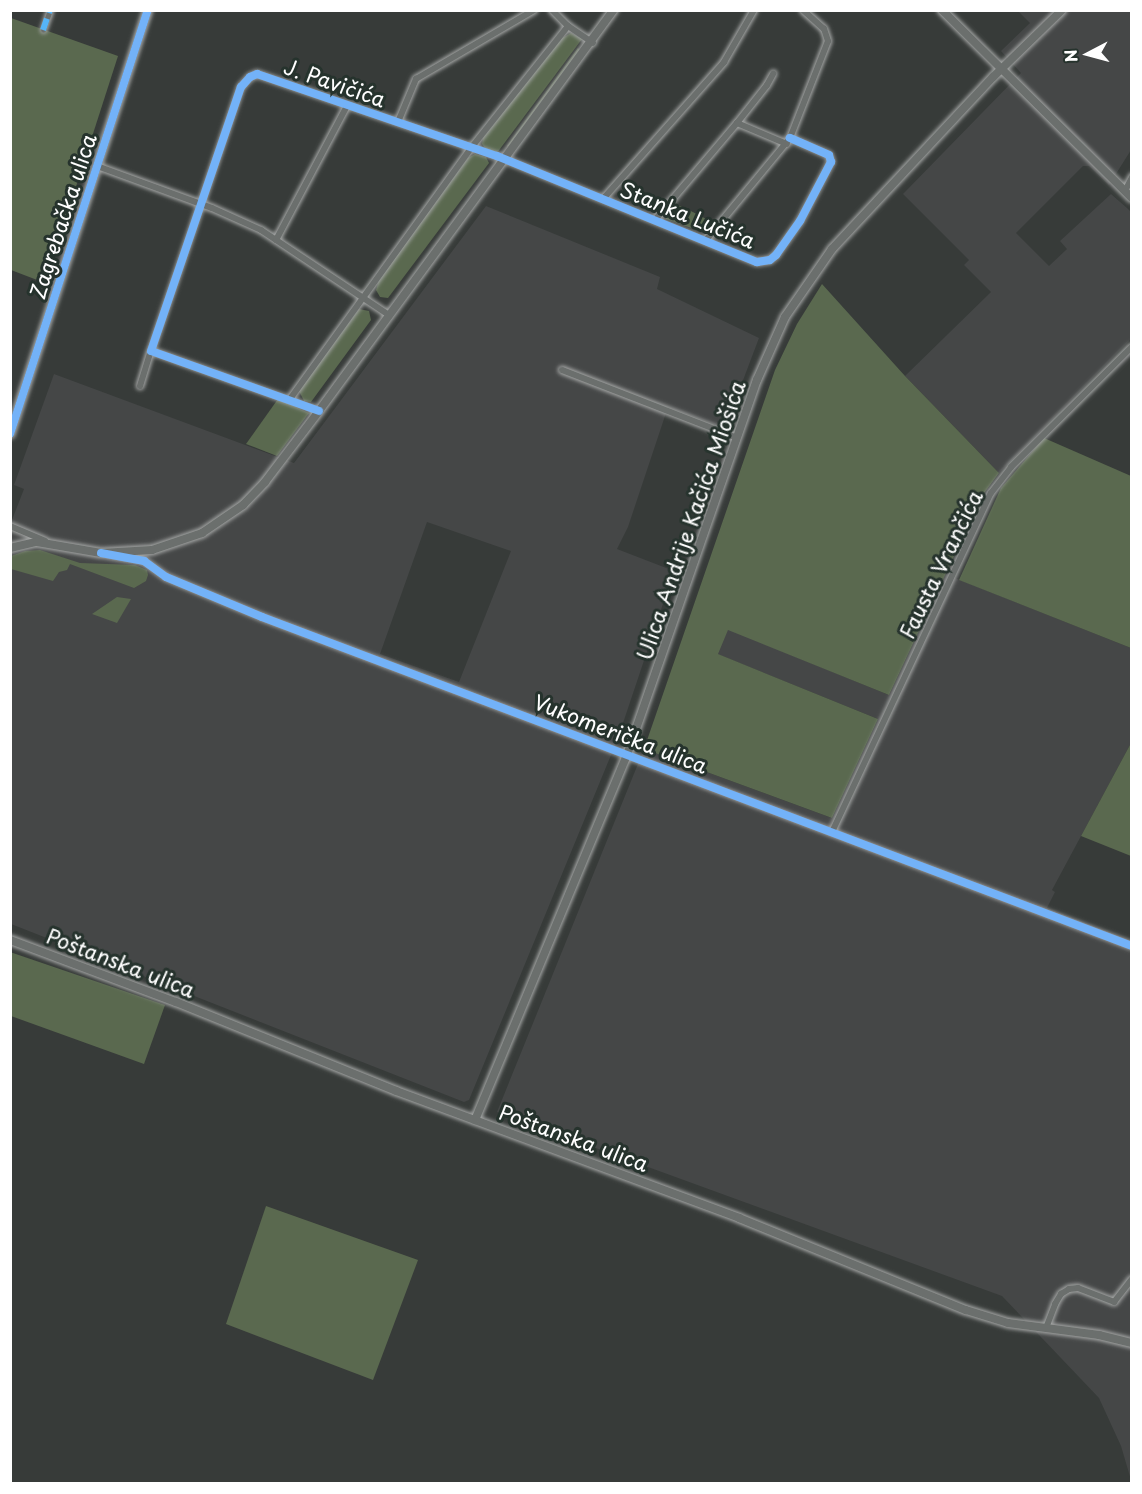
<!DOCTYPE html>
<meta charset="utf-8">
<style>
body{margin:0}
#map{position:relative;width:1142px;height:1494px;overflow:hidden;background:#373b39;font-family:"Playpen Sans",sans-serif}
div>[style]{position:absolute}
.built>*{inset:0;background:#454747}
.green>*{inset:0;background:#5a694f}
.roads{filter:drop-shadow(0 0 2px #a5a7a6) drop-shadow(0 0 2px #a5a7a6)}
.pedestrian>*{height:4.5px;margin:-2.25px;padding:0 2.25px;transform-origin:2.25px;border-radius:2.25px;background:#6b6f6d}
.minor>*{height:6px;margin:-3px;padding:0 3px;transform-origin:3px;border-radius:3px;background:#6b6f6d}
.tertiary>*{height:8px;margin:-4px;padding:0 4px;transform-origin:4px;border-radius:4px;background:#6b6f6d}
.secondary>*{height:8px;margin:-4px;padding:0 4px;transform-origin:4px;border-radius:4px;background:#6b6f6d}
.quiet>*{height:6px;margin-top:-3px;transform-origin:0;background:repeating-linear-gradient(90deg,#56b5f8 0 12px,transparent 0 18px)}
.cycleway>*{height:8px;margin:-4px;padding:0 4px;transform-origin:4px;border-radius:4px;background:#73b2f8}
span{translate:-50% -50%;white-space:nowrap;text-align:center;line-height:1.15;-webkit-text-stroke:6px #26332d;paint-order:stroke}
.street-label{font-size:21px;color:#fff}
.frame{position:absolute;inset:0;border:12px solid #fff;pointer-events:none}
.north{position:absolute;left:1058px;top:24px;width:60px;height:60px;-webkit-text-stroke:4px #26332d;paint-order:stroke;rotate:264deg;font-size:16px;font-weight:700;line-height:24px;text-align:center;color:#fff}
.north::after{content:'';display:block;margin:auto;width:21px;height:27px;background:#fff;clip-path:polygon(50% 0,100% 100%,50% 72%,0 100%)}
</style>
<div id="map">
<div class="built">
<i style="clip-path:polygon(1018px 11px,1131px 11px,1131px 150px,1109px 185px,1089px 166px,1083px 166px,1016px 233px,1049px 266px,1067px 249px,1060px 241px,1111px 194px,1127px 208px,1132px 213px,1131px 339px,999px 473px,905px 376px,991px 292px,964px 265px,969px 260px,903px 194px,1021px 73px,1001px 51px,1030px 23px)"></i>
<i style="clip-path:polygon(evenodd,486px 206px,660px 277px,657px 289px,759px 338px,725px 428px,668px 407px,628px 527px,617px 549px,674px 571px,618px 738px,469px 1100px,464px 1102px,11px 924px,10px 525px,24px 489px,14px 485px,54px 374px,294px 463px,486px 206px,427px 522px,511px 551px,459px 682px,380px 654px,427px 522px)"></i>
<i style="clip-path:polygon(945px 574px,1131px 648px,1131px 743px,1052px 890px,1055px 892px,1047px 908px,1131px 941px,1131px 1480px,1121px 1446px,1099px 1398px,1002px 1296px,497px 1112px,644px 749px,832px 818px,878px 719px,717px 654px,728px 629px,889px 695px)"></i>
</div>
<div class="green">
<i style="clip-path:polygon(11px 18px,118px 56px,45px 283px,11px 270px)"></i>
<i style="clip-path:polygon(571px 33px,582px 39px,497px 153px,485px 148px,482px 144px,483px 138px,559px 40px)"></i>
<i style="clip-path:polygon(578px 48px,581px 51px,509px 148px,507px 146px)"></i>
<i style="clip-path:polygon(475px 154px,486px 157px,489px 163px,388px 298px,380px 297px,376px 290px,379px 280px,468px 158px)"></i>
<i style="clip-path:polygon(677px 205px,685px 208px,714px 223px,706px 231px,700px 231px,666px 219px,665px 217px)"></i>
<i style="clip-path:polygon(822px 284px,905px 376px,999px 473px,982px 496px,889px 695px,728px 630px,718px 654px,878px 719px,832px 818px,644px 749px,775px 370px,797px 324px)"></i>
<i style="clip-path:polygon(359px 309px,369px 311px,371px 320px,311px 402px,304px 401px,299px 391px)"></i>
<i style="clip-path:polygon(278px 399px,309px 413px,277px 456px,246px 444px)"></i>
<i style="clip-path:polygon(1044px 438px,1131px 476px,1131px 648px,959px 580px,1001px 488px)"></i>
<i style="clip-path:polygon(40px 550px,80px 563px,135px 565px,147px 570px,148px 575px,146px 581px,134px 588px,70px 564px,67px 570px,59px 572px,53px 581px,11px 569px,11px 556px,25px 551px)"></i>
<i style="clip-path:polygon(117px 597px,131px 599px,117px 623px,92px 614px)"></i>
<i style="clip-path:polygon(1131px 743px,1131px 856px,1081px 836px)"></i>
<i style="clip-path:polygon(10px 952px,165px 1005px,144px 1064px,11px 1016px)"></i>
<i style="clip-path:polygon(266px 1206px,418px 1260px,373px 1380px,226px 1324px)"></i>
</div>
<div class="roads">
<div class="pedestrian">
<i style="left:43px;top:30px;width:21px;rotate:-71deg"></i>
</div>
<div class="minor">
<i style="left:552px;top:10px;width:23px;rotate:45deg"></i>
<i style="left:568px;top:26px;width:30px;rotate:34deg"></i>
<i style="left:398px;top:122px;width:47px;rotate:-67.3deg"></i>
<i style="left:416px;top:79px;width:137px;rotate:-30.3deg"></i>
<i style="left:737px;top:123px;width:54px;rotate:22.8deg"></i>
<i style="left:97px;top:166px;width:122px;rotate:20.1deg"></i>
<i style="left:212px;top:208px;width:54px;rotate:24.2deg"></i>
<i style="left:261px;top:230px;width:154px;rotate:33.6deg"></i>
<i style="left:1125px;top:191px;width:16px;rotate:-63deg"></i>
<i style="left:603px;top:199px;width:183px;rotate:-48.5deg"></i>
<i style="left:724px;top:62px;width:60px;rotate:-60deg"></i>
<i style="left:655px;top:220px;width:127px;rotate:-49.8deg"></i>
<i style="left:737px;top:123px;width:48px;rotate:-51.7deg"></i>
<i style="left:767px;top:85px;width:13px;rotate:-61deg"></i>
<i style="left:276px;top:240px;width:152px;rotate:-62.1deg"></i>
<i style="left:706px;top:240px;width:132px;rotate:-50.5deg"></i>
<i style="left:790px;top:138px;width:104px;rotate:-68.6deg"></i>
<i style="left:828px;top:41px;width:13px;rotate:-108deg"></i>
<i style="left:824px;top:29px;width:28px;rotate:-138deg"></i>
<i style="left:562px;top:370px;width:188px;rotate:21.2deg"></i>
<i style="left:140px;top:386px;width:37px;rotate:-73deg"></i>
<i style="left:290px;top:399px;width:309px;rotate:-54.2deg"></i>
<i style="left:471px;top:148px;width:156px;rotate:-51.5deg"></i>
<i style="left:319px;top:411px;width:178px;rotate:-160.3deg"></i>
<i style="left:151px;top:351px;width:279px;rotate:-71.2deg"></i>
<i style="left:241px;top:87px;width:13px;rotate:-48deg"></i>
<i style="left:250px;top:77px;width:8px;rotate:-23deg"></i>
<i style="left:257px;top:74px;width:254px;rotate:18.9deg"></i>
<i style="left:497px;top:156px;width:281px;rotate:22.2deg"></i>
<i style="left:757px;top:262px;width:13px;rotate:-9deg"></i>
<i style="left:770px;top:260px;width:8px;rotate:-40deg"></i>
<i style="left:776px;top:255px;width:42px;rotate:-54.8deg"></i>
<i style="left:800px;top:221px;width:67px;rotate:-62.3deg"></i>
<i style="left:831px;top:162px;width:7px;rotate:-106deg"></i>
<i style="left:829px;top:155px;width:43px;rotate:-156.4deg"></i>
<i style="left:10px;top:526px;width:38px;rotate:23deg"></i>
<i style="left:104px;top:554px;width:41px;rotate:9.9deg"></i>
<i style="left:144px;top:561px;width:27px;rotate:36deg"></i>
<i style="left:166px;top:577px;width:104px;rotate:22.6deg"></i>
<i style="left:262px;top:617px;width:930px;rotate:20.71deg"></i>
<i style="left:832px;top:832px;width:374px;rotate:-64.9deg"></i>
<i style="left:991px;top:493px;width:33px;rotate:-52deg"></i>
<i style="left:1011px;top:467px;width:170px;rotate:-44.8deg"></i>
<i style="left:1046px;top:1328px;width:26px;rotate:-69deg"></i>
<i style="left:1055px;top:1304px;width:12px;rotate:-59deg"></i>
<i style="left:1061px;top:1294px;width:9px;rotate:-32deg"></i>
<i style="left:1069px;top:1289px;width:9px;rotate:-6deg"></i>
<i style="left:1078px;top:1288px;width:39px;rotate:21deg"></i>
<i style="left:1114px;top:1302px;width:29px;rotate:-52deg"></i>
</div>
<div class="tertiary">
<i style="left:942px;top:10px;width:267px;rotate:44.7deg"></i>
</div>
<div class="secondary">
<i style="left:10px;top:434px;width:446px;rotate:-72deg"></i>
<i style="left:10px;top:548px;width:28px;rotate:-13deg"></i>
<i style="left:37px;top:542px;width:65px;rotate:9.8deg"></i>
<i style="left:101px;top:553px;width:51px;rotate:-3.4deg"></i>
<i style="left:152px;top:550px;width:53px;rotate:-18.8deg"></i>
<i style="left:202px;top:533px;width:50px;rotate:-34.3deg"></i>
<i style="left:243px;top:505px;width:32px;rotate:-46deg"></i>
<i style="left:265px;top:482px;width:89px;rotate:-52.7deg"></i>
<i style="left:319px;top:411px;width:498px;rotate:-53.7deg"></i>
<i style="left:10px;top:940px;width:177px;rotate:20.5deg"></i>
<i style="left:176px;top:1002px;width:237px;rotate:22deg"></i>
<i style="left:396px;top:1091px;width:366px;rotate:20.3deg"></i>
<i style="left:739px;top:1218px;width:245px;rotate:22.1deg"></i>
<i style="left:966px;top:1310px;width:44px;rotate:17.2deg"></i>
<i style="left:1008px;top:1323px;width:92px;rotate:7.5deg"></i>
<i style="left:1099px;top:1335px;width:34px;rotate:14deg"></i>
<i style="left:475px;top:1120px;width:395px;rotate:-67.4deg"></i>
<i style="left:627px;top:755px;width:397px;rotate:-70.9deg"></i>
<i style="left:757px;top:380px;width:69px;rotate:-66deg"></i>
<i style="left:785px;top:317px;width:83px;rotate:-55.3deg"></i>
<i style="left:832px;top:249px;width:236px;rotate:-46.9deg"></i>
<i style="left:993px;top:77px;width:96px;rotate:-44.2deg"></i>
</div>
</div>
<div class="quiet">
<i style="left:43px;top:30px;width:21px;rotate:-71deg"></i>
</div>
<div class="cycleway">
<i style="left:319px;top:411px;width:178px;rotate:-160.3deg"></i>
<i style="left:151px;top:351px;width:279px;rotate:-71.2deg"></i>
<i style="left:241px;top:87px;width:13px;rotate:-48deg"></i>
<i style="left:250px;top:77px;width:8px;rotate:-23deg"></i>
<i style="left:257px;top:74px;width:254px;rotate:18.9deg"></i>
<i style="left:497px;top:156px;width:281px;rotate:22.2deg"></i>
<i style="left:757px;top:262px;width:13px;rotate:-9deg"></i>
<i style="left:770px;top:260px;width:8px;rotate:-40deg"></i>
<i style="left:776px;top:255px;width:42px;rotate:-54.8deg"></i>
<i style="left:800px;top:221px;width:67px;rotate:-62.3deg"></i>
<i style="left:831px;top:162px;width:7px;rotate:-106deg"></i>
<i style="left:829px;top:155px;width:43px;rotate:-156.4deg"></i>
<i style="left:10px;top:434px;width:446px;rotate:-72deg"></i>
<i style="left:101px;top:553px;width:44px;rotate:10.5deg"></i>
<i style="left:144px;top:561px;width:27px;rotate:36deg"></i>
<i style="left:166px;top:577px;width:104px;rotate:22.6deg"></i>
<i style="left:262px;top:617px;width:930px;rotate:20.71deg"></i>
</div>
<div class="street-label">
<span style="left:335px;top:82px;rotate:19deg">J. Pavičića</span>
<span style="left:688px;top:214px;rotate:22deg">Stanka Lučića</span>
<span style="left:62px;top:216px;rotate:-72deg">Zagrebačka ulica</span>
<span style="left:690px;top:520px;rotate:-71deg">Ulica Andrije Kačića Miošića</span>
<span style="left:940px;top:564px;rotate:-64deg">Fausta Vrančića</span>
<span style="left:621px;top:733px;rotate:21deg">Vukomerička ulica</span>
<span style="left:121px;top:962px;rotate:21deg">Poštanska ulica</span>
<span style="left:574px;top:1137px;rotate:20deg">Poštanska ulica</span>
</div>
<div class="frame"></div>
<div class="north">N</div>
</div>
